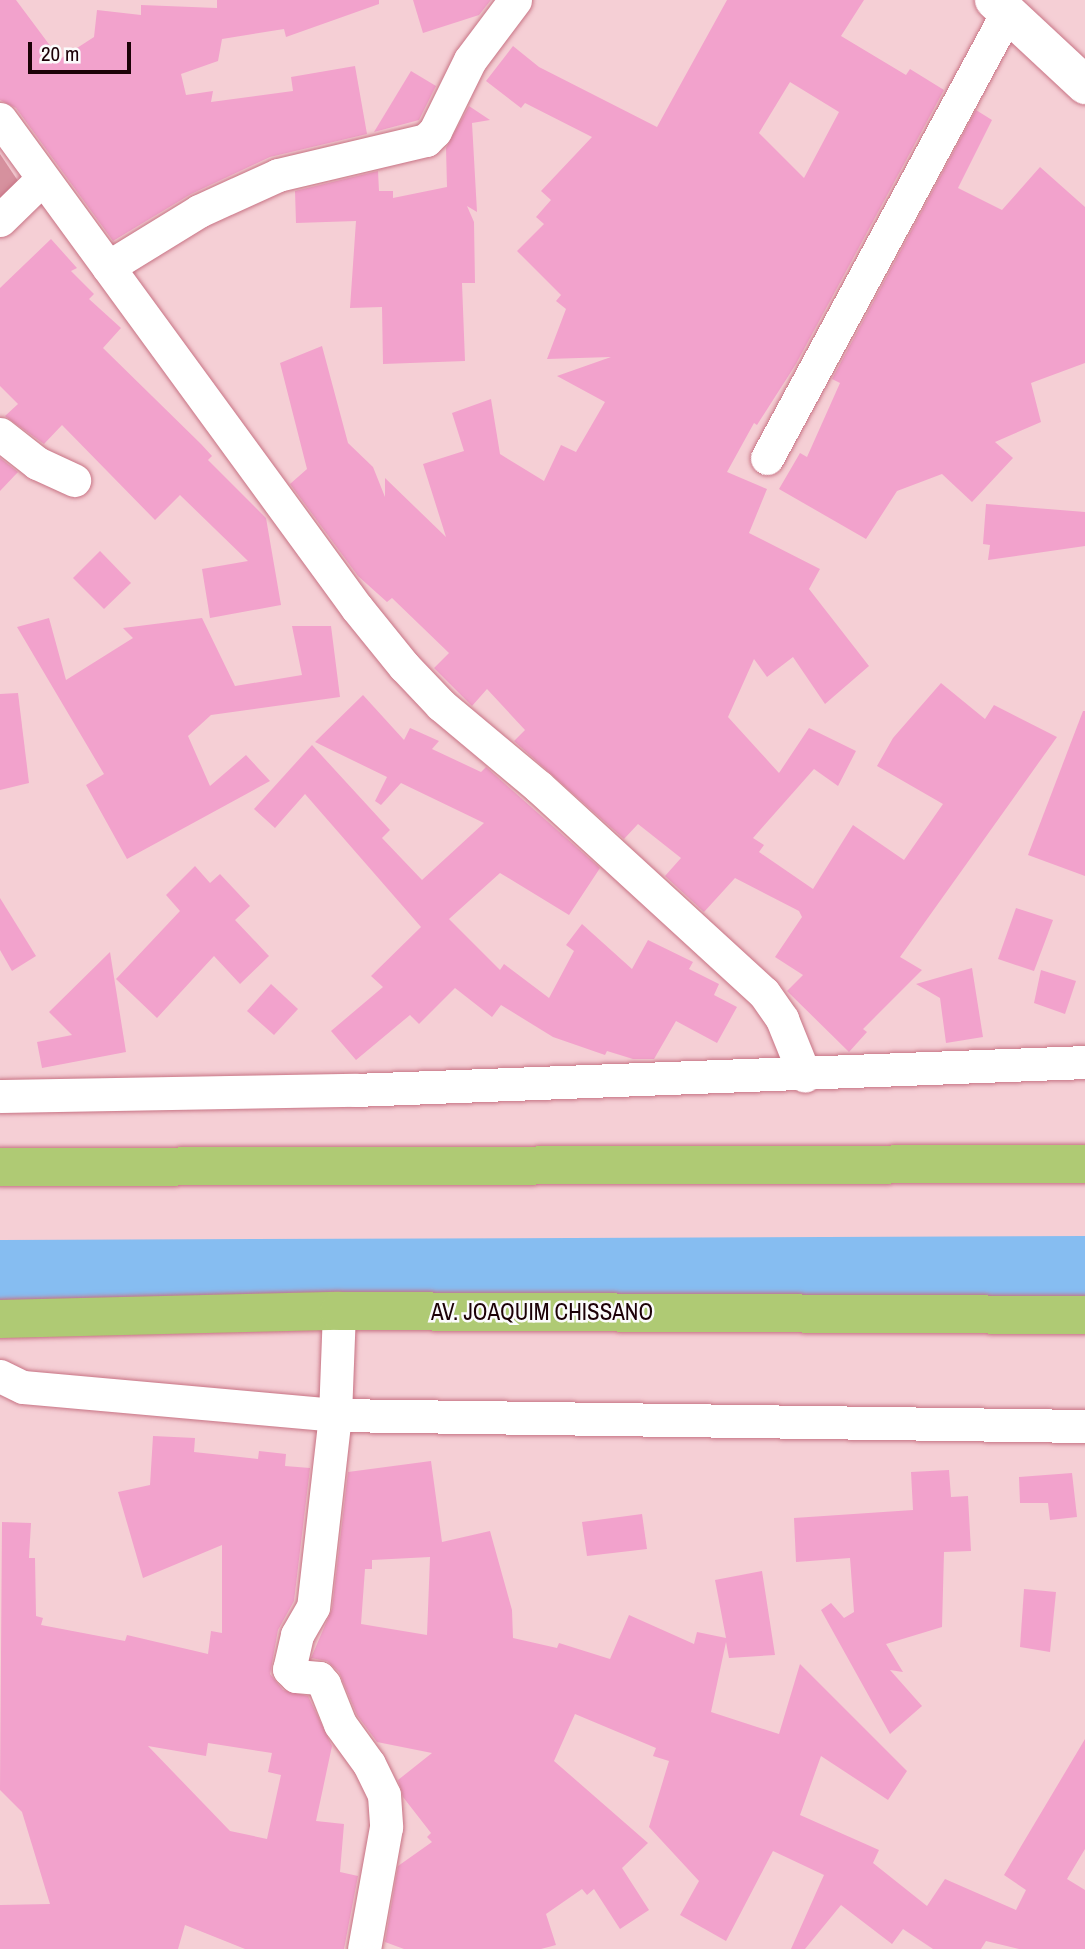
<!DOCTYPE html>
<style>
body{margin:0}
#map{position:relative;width:1085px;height:1949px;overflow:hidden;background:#f5cfd5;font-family:"Archivo Narrow",sans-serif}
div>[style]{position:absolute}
.green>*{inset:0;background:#d6919e}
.river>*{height:61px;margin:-30.5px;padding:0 30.5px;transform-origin:30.5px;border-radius:30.5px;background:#86bdf1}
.building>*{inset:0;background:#f2a2cc}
.roads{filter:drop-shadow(0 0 2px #c77384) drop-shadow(0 0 2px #c77384)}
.minor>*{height:33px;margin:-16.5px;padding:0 16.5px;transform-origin:16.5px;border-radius:16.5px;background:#fff}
.tertiary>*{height:38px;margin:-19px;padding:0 19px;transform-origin:19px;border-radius:19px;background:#fff}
.primary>*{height:38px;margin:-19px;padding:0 19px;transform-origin:19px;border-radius:19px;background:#afca74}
span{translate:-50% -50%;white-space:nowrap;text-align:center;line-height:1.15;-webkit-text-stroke:5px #fbfbfb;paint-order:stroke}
.street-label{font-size:23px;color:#1c0107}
.scale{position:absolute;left:28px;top:42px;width:103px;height:32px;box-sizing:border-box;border:4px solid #1c0107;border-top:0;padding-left:9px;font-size:21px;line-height:24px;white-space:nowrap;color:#1c0107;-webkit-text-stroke:5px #fbfbfb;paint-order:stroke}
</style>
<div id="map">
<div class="green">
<i style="clip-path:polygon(0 154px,36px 208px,0 237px)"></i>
</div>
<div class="river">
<i style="left:0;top:1270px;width:1085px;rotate:-0.21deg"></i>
</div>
<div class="building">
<i style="clip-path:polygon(0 0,16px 0,60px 59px,94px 37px,97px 10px,141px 15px,141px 5px,217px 8px,217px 0,379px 0,379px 4px,286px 37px,284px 29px,222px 39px,218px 61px,181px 74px,186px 95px,213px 91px,211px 102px,293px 91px,291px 77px,355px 66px,367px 134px,270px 157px,191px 194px,113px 241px,16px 108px,0 100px)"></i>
<i style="clip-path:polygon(413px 0,491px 0,479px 15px,423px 33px)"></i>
<i style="clip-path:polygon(evenodd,727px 0,864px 0,841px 36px,906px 75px,910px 69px,944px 90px,796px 364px,757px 425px,754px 423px,727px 472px,767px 489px,749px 533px,820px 569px,809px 589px,869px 666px,825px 704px,793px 657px,767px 677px,754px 659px,728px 717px,779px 773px,809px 728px,856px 751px,838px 786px,814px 769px,753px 838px,764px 845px,759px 852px,813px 889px,853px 825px,904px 860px,943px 804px,877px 766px,893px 738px,941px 683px,985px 719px,994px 705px,1057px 737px,900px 957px,922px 970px,863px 1029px,867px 1032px,849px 1052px,787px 991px,803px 975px,775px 957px,802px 917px,799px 911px,735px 878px,704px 912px,665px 876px,681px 858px,638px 824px,624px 839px,514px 741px,525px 730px,487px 689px,472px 706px,434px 668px,449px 653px,392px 598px,387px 602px,358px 576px,290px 484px,307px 469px,280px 363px,322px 346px,348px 443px,373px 467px,385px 497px,385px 478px,446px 537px,423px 464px,464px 451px,452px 413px,491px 399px,500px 454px,544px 481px,561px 445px,576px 452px,605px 402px,557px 376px,611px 357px,547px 359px,566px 309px,556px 301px,561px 295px,517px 251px,544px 224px,536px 217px,551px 200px,541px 191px,592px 137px,525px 103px,521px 108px,486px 81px,513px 46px,539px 67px,657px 127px,727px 0,790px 82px,839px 112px,804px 178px,759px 133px,790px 82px)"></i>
<i style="clip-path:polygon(411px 71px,436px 86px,419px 120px,374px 132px)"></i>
<i style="clip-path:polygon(469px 106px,490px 120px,472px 123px,477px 212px,467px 206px,474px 222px,475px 283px,462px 283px,465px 361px,383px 364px,382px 307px,350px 308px,356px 221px,296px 223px,295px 191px,378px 171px,379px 191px,393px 191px,393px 198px,447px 187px,446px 148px)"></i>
<i style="clip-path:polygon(976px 110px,992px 120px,958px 188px,1002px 210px,1040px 167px,1085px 207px,1085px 363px,1031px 383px,1041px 422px,995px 442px,1013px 458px,972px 502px,942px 474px,897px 491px,866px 539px,779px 489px,800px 453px,807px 457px,840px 383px,832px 379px)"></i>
<i style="clip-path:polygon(51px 239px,77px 268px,71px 271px,94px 294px,89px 299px,121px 328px,103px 348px,201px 444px,212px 456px,208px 460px,266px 518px,281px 605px,210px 618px,202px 569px,248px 561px,180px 495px,155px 520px,62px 425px,44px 444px,5px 416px,18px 404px,0 386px,0 288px)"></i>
<i style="clip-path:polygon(0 458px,18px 472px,0 491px)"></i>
<i style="clip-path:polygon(986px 504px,1085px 512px,1085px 546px,988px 560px,990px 545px,983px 544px)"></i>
<i style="clip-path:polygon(100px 551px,131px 583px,104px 609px,73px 578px)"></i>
<i style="clip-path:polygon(49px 618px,66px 680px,133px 638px,123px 628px,202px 618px,235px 686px,302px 675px,292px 626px,331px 626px,340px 697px,211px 715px,188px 736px,210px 786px,246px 755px,270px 781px,127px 859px,86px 785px,104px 774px,17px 627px)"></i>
<i style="clip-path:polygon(18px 693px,29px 783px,0 790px,0 694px)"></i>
<i style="clip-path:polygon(363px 695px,404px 740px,410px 728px,439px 741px,432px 749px,481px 772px,486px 767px,600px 868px,569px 915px,500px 873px,449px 919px,500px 970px,504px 964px,549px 998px,574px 951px,566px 945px,582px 924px,632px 969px,648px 940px,693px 962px,689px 969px,719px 984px,714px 995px,737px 1007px,717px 1043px,676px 1021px,654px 1059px,633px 1059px,607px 1051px,605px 1055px,553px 1037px,501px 1005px,492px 1017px,455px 988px,419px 1024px,410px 1015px,356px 1060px,331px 1031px,383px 987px,371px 976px,421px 927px,305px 794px,275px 828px,254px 809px,312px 745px,390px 830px,382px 838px,422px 880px,484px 823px,401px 783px,381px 805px,375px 801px,387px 777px,315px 742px)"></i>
<i style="clip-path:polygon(1083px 711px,1085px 711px,1085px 876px,1028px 855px)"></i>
<i style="clip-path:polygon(195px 866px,210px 883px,220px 874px,250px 906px,235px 920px,269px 956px,240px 984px,214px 956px,157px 1018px,116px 979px,180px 911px,166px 895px)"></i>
<i style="clip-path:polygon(0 898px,36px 956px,12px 971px,0 950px)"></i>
<i style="clip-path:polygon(1016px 908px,1053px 920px,1034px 971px,998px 959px)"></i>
<i style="clip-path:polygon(110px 952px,126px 1052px,42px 1068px,37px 1042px,72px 1035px,49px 1012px)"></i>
<i style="clip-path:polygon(972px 968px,983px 1037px,946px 1043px,940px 998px,916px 984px)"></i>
<i style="clip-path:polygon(1041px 970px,1076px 981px,1065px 1014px,1034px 1003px)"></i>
<i style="clip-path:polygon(271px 984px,298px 1009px,274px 1035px,247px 1011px)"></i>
<i style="clip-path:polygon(evenodd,153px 1436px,195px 1438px,194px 1452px,258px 1459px,259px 1451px,286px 1454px,285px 1466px,310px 1468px,294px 1601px,278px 1630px,270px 1674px,283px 1690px,308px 1696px,332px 1746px,316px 1821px,344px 1824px,340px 1872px,358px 1876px,344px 1949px,245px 1949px,185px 1925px,178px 1949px,0 1949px,0 1905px,50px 1904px,22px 1812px,0 1790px,2px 1522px,31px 1523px,29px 1558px,35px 1558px,36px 1616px,43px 1618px,41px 1625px,125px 1641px,127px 1635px,208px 1654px,211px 1631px,222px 1633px,222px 1545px,143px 1578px,118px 1492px,150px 1485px,153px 1436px,208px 1743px,272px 1753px,268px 1772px,281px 1775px,267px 1839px,230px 1831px,148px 1746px,206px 1756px,208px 1743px)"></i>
<i style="clip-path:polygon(evenodd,431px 1461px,442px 1542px,490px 1531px,512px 1610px,513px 1638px,557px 1648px,559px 1643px,610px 1659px,629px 1615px,694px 1644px,697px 1632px,726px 1638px,715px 1580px,762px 1571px,775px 1655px,729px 1658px,726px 1642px,711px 1712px,779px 1734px,800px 1664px,907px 1771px,888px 1800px,821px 1756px,800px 1815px,879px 1850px,873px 1863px,927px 1906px,945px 1879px,1016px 1910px,1026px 1890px,1004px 1875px,1085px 1739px,1085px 1849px,1067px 1879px,1085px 1890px,1085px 1949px,1019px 1949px,986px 1941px,981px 1949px,933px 1949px,903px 1929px,892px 1944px,841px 1905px,805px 1949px,791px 1949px,824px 1875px,773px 1851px,726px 1941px,680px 1915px,699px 1881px,649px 1827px,669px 1761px,653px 1756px,656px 1748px,575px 1714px,554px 1761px,648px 1843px,622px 1868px,649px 1910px,620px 1929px,594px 1889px,587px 1895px,582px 1889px,546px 1914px,556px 1945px,541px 1949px,404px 1949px,385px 1942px,398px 1866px,432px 1842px,427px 1837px,431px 1833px,403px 1797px,398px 1780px,432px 1753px,377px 1742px,357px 1715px,339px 1672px,327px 1661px,311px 1658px,332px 1609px,348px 1472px,431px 1461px,430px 1557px,427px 1635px,361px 1624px,365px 1569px,372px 1569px,372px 1560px,430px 1557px)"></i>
<i style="clip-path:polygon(949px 1470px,951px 1497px,968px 1496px,971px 1551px,944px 1552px,942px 1627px,886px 1644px,903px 1672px,890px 1670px,922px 1706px,890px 1734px,821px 1610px,831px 1603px,844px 1618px,854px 1612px,850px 1558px,796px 1562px,794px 1518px,913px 1510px,911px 1472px)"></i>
<i style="clip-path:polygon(1072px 1473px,1077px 1517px,1050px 1520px,1048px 1503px,1020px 1503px,1019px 1477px)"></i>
<i style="clip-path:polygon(642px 1514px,647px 1549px,587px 1556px,582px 1522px)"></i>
<i style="clip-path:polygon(1024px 1589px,1056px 1592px,1050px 1652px,1020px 1647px)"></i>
</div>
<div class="roads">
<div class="minor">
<i style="left:0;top:119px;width:605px;rotate:53.87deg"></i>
<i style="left:357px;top:608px;width:75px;rotate:51deg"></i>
<i style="left:404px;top:666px;width:54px;rotate:46.5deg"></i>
<i style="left:441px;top:705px;width:126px;rotate:39.9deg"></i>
<i style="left:538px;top:786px;width:306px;rotate:42.5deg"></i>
<i style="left:764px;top:993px;width:32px;rotate:55deg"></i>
<i style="left:782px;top:1019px;width:61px;rotate:68deg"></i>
<i style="left:0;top:220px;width:57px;rotate:-44.3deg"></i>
<i style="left:108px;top:267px;width:107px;rotate:-31.6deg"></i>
<i style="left:199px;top:211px;width:87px;rotate:-24.5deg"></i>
<i style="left:278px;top:175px;width:152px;rotate:-13.3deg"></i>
<i style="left:426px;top:140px;width:13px;rotate:-45deg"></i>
<i style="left:435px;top:131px;width:79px;rotate:-63.8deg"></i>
<i style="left:470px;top:60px;width:75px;rotate:-53.1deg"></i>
<i style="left:0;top:434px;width:47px;rotate:38.1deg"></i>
<i style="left:37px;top:463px;width:41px;rotate:24.7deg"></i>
<i style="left:767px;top:458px;width:506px;rotate:-61.66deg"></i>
<i style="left:0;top:1096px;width:354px;rotate:-1deg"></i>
<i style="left:354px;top:1090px;width:732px;rotate:-2.19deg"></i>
<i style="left:339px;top:1311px;width:104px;rotate:92.2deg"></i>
<i style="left:335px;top:1415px;width:193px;rotate:96.5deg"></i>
<i style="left:313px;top:1607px;width:32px;rotate:120deg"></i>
<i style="left:297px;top:1635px;width:35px;rotate:103deg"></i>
<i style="left:289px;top:1669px;width:10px;rotate:45deg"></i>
<i style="left:296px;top:1676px;width:23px;rotate:5deg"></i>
<i style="left:319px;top:1678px;width:8px;rotate:50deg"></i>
<i style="left:324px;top:1684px;width:43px;rotate:68.2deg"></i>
<i style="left:340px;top:1724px;width:49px;rotate:54.1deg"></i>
<i style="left:369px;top:1764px;width:34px;rotate:64deg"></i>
<i style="left:384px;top:1795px;width:32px;rotate:86deg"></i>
<i style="left:386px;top:1827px;width:124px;rotate:100.2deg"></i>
<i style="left:0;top:1376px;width:25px;rotate:26deg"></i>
<i style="left:23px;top:1387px;width:313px;rotate:5.1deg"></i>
<i style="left:335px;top:1415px;width:750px;rotate:0.84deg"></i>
</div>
<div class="tertiary">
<i style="left:994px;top:0;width:125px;rotate:43deg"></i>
</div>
<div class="primary">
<i style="left:0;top:1167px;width:1085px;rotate:-0.16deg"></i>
<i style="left:0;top:1319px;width:339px;rotate:-1.4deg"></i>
<i style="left:339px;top:1311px;width:746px;rotate:0.31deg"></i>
</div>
</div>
<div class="street-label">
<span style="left:542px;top:1312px">AV. JOAQUIM CHISSANO</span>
</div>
<div class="scale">20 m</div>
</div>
